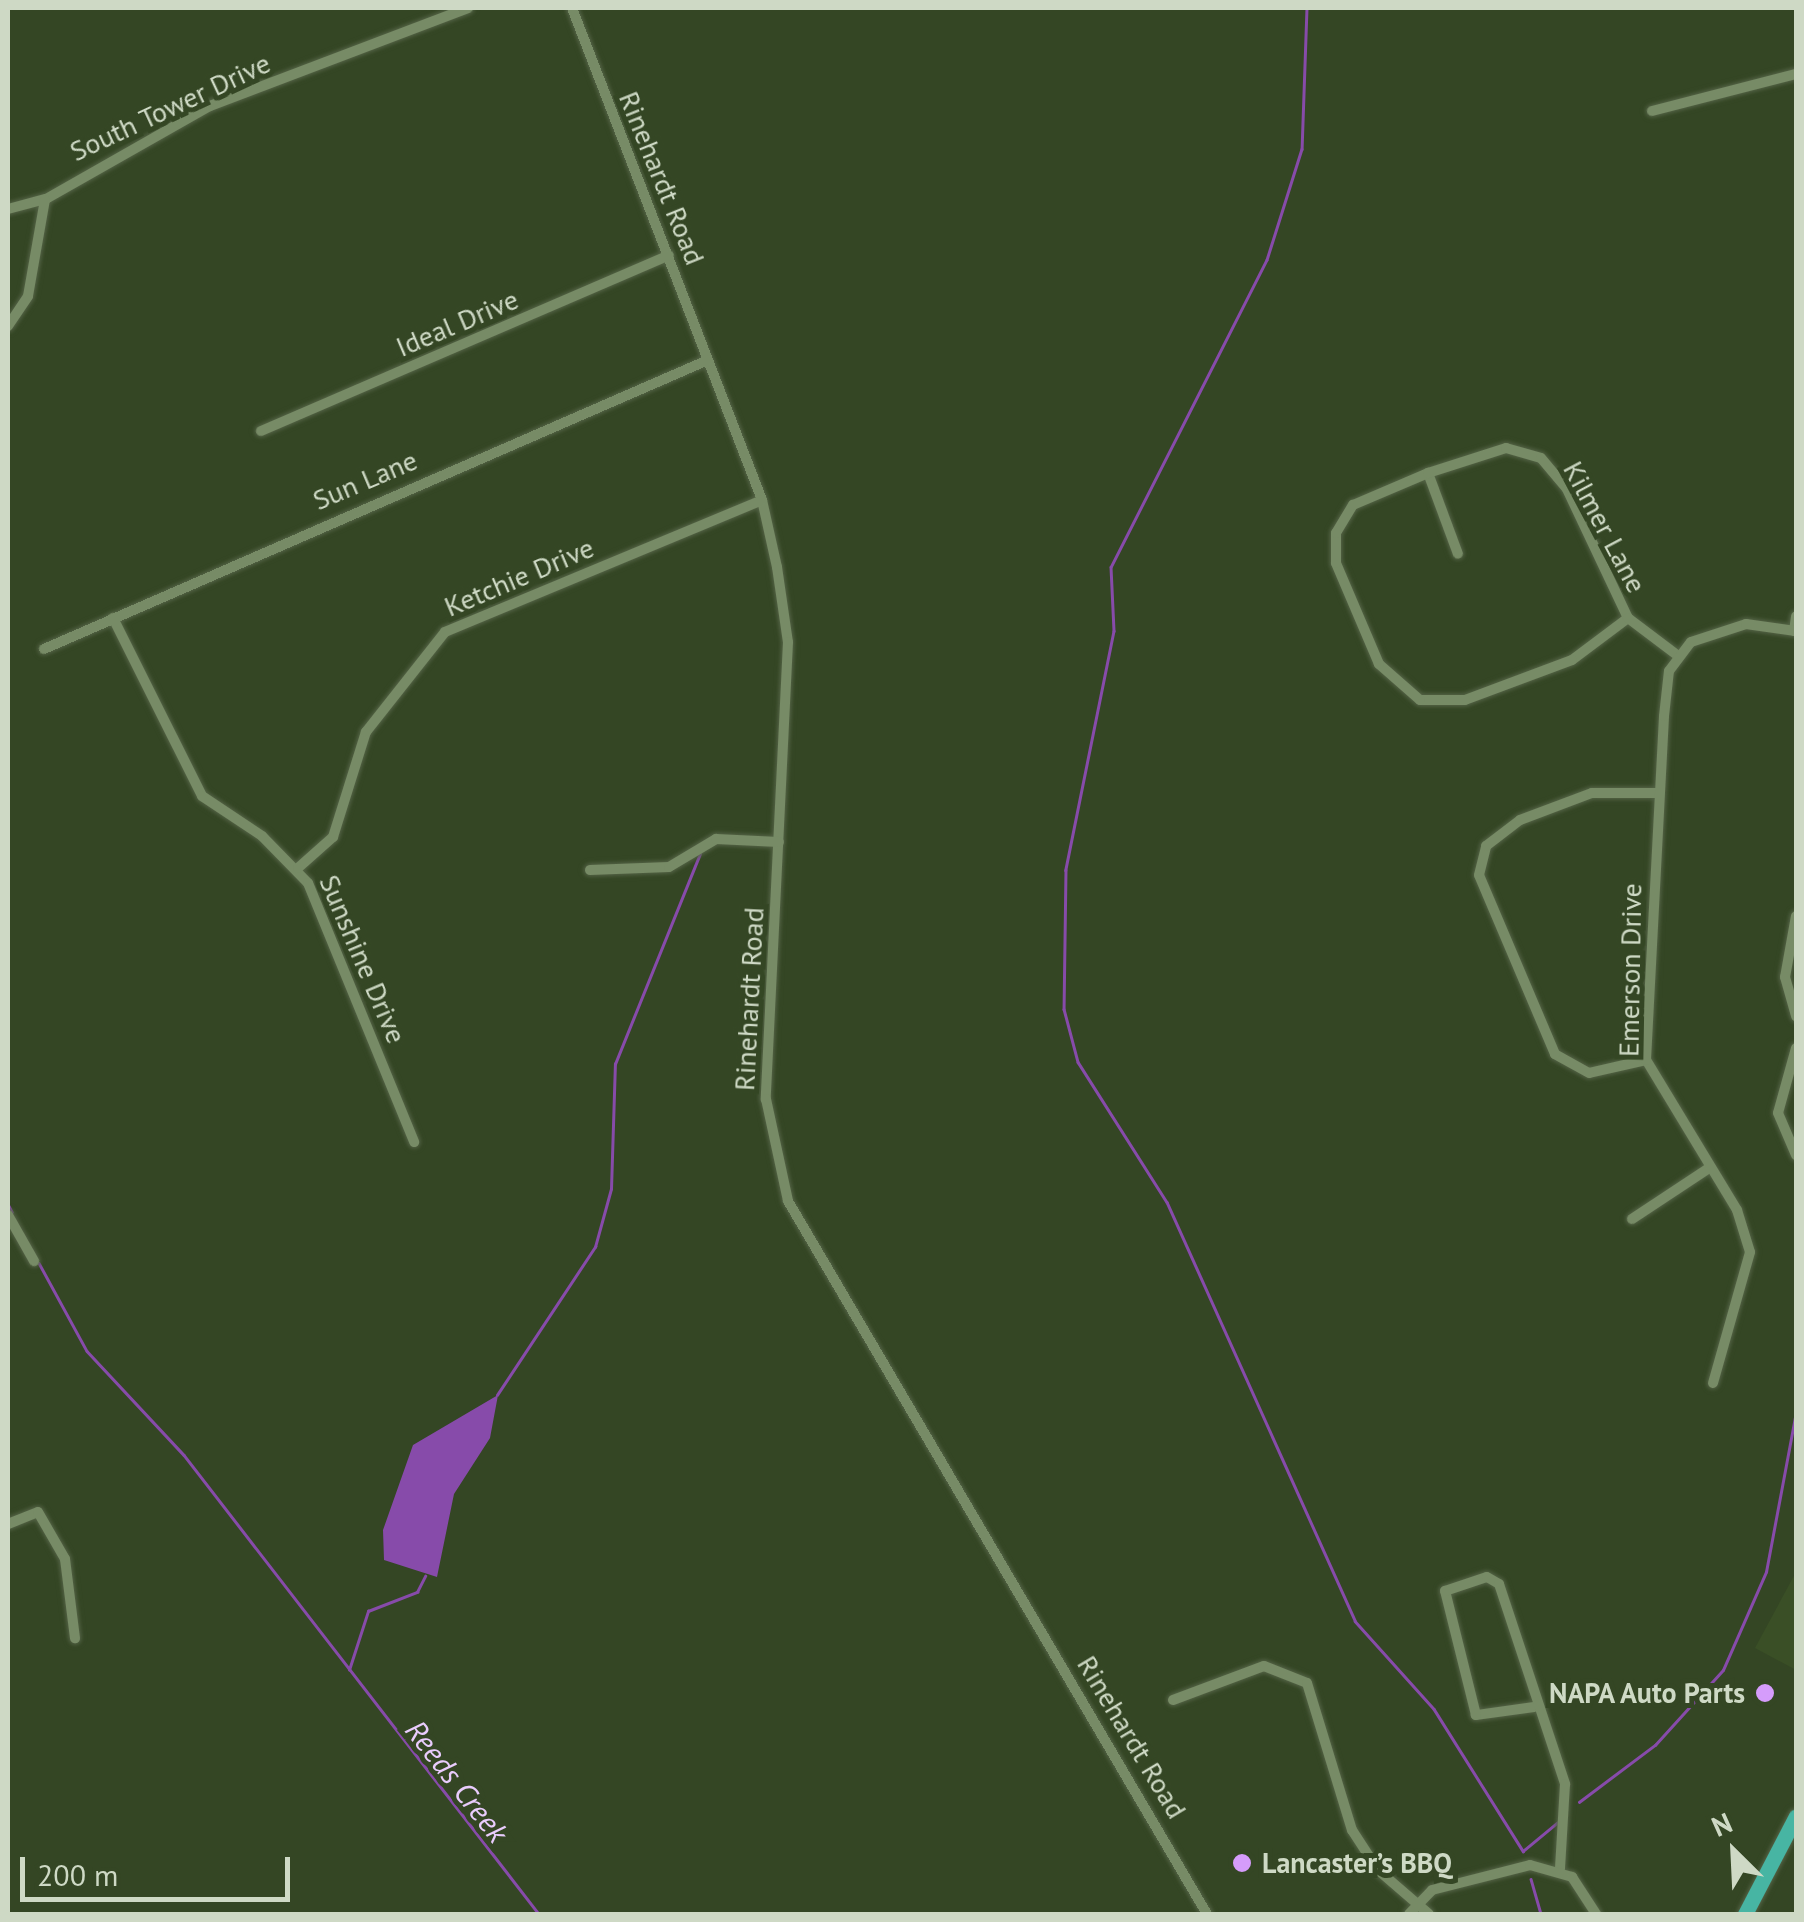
<!DOCTYPE html>
<meta charset="utf-8">
<style>
body{margin:0}
#map{position:relative;width:1804px;height:1922px;overflow:hidden;background:#344624;font-family:"PT Sans",sans-serif}
div>[style]{position:absolute}
.built>*{inset:0;background:#3a4f26}
.water>*{inset:0;background:#874baa}
.stream>*{height:2.5px;margin:-1.25px;padding:0 1.25px;transform-origin:1.25px;border-radius:1.25px;background:#874baa}
.roads{filter:drop-shadow(0 0 2px #546346) drop-shadow(0 0 2px #546346)}
.street>*{height:10px;margin:-5px;padding:0 5px;transform-origin:5px;border-radius:5px;background:#778b66}
.primary>*{height:15px;margin:-7.5px;padding:0 7.5px;transform-origin:7.5px;border-radius:7.5px;background:#47b5a3}
.dots>*{width:28px;height:28px;translate:-50% -50%;box-sizing:border-box;border:5px solid #344624;border-radius:50%}
span{translate:-50% -50%;white-space:nowrap;text-align:center;line-height:1.15;-webkit-text-stroke:10px #344624;paint-order:stroke}
.street-label{font-size:28px;color:#ced9c5}
.poi-label{font-size:28px;color:#ced9c5;font-weight:700}
.right{translate:-100% -50%;text-align:right}
.left{translate:0 -50%;text-align:left}
.water-label{font-size:30px;color:#e9ccfd;font-style:italic}
.frame{position:absolute;inset:0;border:10px solid #ced9c5;pointer-events:none}
.north{position:absolute;left:1684px;top:1802px;width:100px;height:100px;-webkit-text-stroke:8px #344624;paint-order:stroke;rotate:336deg;font-size:28px;font-weight:700;line-height:40px;text-align:center;color:#ced9c5}
.north::after{content:'';display:block;margin:auto;width:35px;height:45px;background:#ced9c5;clip-path:polygon(50% 0,100% 100%,50% 72%,0 100%)}
.scale{position:absolute;left:20px;top:1857px;width:270px;height:45px;box-sizing:border-box;border:5px solid #ced9c5;border-top:0;padding-left:12px;font-size:30px;line-height:35px;white-space:nowrap;color:#ced9c5;-webkit-text-stroke:8px #344624;paint-order:stroke}
</style>
<div id="map">
<div class="built">
<i style="clip-path:polygon(1796px 1572px,1796px 1670px,1755px 1648px)"></i>
</div>
<div class="water">
<i style="clip-path:polygon(498px 1395px,490px 1438px,454px 1494px,437px 1577px,384px 1560px,383px 1530px,413px 1445px)"></i>
</div>
<div class="stream">
<i style="left:1307px;top:8px;width:141px;rotate:92deg"></i>
<i style="left:1302px;top:149px;width:116px;rotate:107.5deg"></i>
<i style="left:1267px;top:260px;width:344px;rotate:116.9deg"></i>
<i style="left:1111px;top:567px;width:64px;rotate:87.3deg"></i>
<i style="left:1114px;top:631px;width:244px;rotate:101.4deg"></i>
<i style="left:1066px;top:870px;width:139px;rotate:90.8deg"></i>
<i style="left:1064px;top:1009px;width:55px;rotate:75.2deg"></i>
<i style="left:1078px;top:1062px;width:166px;rotate:57.6deg"></i>
<i style="left:1167px;top:1202px;width:459px;rotate:65.8deg"></i>
<i style="left:1355px;top:1621px;width:118px;rotate:48.1deg"></i>
<i style="left:1434px;top:1709px;width:168px;rotate:57.9deg"></i>
<i style="left:1523px;top:1851px;width:45px;rotate:-39.6deg"></i>
<i style="left:8px;top:1204px;width:9px;rotate:63deg"></i>
<i style="left:39px;top:1263px;width:100px;rotate:61.4deg"></i>
<i style="left:87px;top:1351px;width:142px;rotate:47deg"></i>
<i style="left:184px;top:1455px;width:580px;rotate:52.28deg"></i>
<i style="left:497px;top:1395px;width:178px;rotate:-56.5deg"></i>
<i style="left:595px;top:1247px;width:60px;rotate:-74.6deg"></i>
<i style="left:611px;top:1189px;width:125px;rotate:-88.2deg"></i>
<i style="left:615px;top:1064px;width:227px;rotate:-68deg"></i>
<i style="left:349px;top:1670px;width:62px;rotate:-72.1deg"></i>
<i style="left:368px;top:1611px;width:53px;rotate:-21.2deg"></i>
<i style="left:417px;top:1592px;width:18px;rotate:-63deg"></i>
<i style="left:1579px;top:1802px;width:95px;rotate:-36.9deg"></i>
<i style="left:1655px;top:1745px;width:101px;rotate:-47.8deg"></i>
<i style="left:1723px;top:1670px;width:107px;rotate:-66.3deg"></i>
<i style="left:1766px;top:1572px;width:163px;rotate:-79.4deg"></i>
<i style="left:1531px;top:1879px;width:36px;rotate:74deg"></i>
</div>
<div class="roads">
<div class="street">
<i style="left:572px;top:8px;width:527px;rotate:68.88deg"></i>
<i style="left:762px;top:500px;width:69px;rotate:77.4deg"></i>
<i style="left:777px;top:567px;width:76px;rotate:81.7deg"></i>
<i style="left:788px;top:642px;width:458px;rotate:92.8deg"></i>
<i style="left:766px;top:1099px;width:104px;rotate:77.8deg"></i>
<i style="left:788px;top:1201px;width:827px;rotate:59.56deg"></i>
<i style="left:1652px;top:111px;width:149px;rotate:-14.4deg"></i>
<i style="left:8px;top:209px;width:39px;rotate:-15deg"></i>
<i style="left:46px;top:199px;width:189px;rotate:-29.6deg"></i>
<i style="left:210px;top:106px;width:276px;rotate:-20.8deg"></i>
<i style="left:8px;top:326px;width:36px;rotate:-56deg"></i>
<i style="left:28px;top:296px;width:97px;rotate:-80deg"></i>
<i style="left:261px;top:431px;width:444px;rotate:-23.3deg"></i>
<i style="left:1428px;top:473px;width:86px;rotate:69.7deg"></i>
<i style="left:113px;top:618px;width:199px;rotate:63.4deg"></i>
<i style="left:202px;top:796px;width:72px;rotate:33.7deg"></i>
<i style="left:262px;top:836px;width:66px;rotate:45.6deg"></i>
<i style="left:308px;top:883px;width:280px;rotate:67.7deg"></i>
<i style="left:1628px;top:618px;width:70px;rotate:143.1deg"></i>
<i style="left:1572px;top:660px;width:114px;rotate:159.5deg"></i>
<i style="left:1465px;top:700px;width:45px;rotate:180deg"></i>
<i style="left:1420px;top:700px;width:55px;rotate:-138.7deg"></i>
<i style="left:1379px;top:664px;width:110px;rotate:-113.1deg"></i>
<i style="left:1336px;top:563px;width:30px;rotate:-90deg"></i>
<i style="left:1336px;top:533px;width:33px;rotate:-59deg"></i>
<i style="left:1353px;top:505px;width:82px;rotate:-23.1deg"></i>
<i style="left:1428px;top:473px;width:82px;rotate:-17.8deg"></i>
<i style="left:1506px;top:448px;width:36px;rotate:16deg"></i>
<i style="left:1541px;top:458px;width:40px;rotate:50deg"></i>
<i style="left:1567px;top:489px;width:143px;rotate:64.7deg"></i>
<i style="left:1628px;top:618px;width:61px;rotate:37.1deg"></i>
<i style="left:1794px;top:631px;width:15px;rotate:-82deg"></i>
<i style="left:44px;top:649px;width:724px;rotate:-23.52deg"></i>
<i style="left:298px;top:868px;width:47px;rotate:-41.5deg"></i>
<i style="left:333px;top:837px;width:110px;rotate:-72.6deg"></i>
<i style="left:366px;top:732px;width:127px;rotate:-51.7deg"></i>
<i style="left:445px;top:632px;width:343px;rotate:-22.6deg"></i>
<i style="left:590px;top:870px;width:79px;rotate:-2.2deg"></i>
<i style="left:669px;top:867px;width:55px;rotate:-30.8deg"></i>
<i style="left:716px;top:839px;width:63px;rotate:2.7deg"></i>
<i style="left:1796px;top:916px;width:62px;rotate:100.2deg"></i>
<i style="left:1785px;top:977px;width:41px;rotate:74.2deg"></i>
<i style="left:1796px;top:1048px;width:67px;rotate:105.5deg"></i>
<i style="left:1778px;top:1113px;width:46px;rotate:66.8deg"></i>
<i style="left:1646px;top:1060px;width:58px;rotate:167.2deg"></i>
<i style="left:1589px;top:1073px;width:39px;rotate:-151deg"></i>
<i style="left:1555px;top:1054px;width:194px;rotate:-113deg"></i>
<i style="left:1479px;top:875px;width:30px;rotate:-76deg"></i>
<i style="left:1486px;top:846px;width:43px;rotate:-37.4deg"></i>
<i style="left:1520px;top:820px;width:77px;rotate:-20.6deg"></i>
<i style="left:1592px;top:793px;width:67px"></i>
<i style="left:8px;top:1215px;width:53px;rotate:60.5deg"></i>
<i style="left:1632px;top:1219px;width:92px;rotate:-33.5deg"></i>
<i style="left:1713px;top:1383px;width:136px;rotate:-74.2deg"></i>
<i style="left:1750px;top:1252px;width:44px;rotate:-107.2deg"></i>
<i style="left:1737px;top:1210px;width:175px;rotate:-121.2deg"></i>
<i style="left:1646px;top:1060px;width:344px;rotate:-87deg"></i>
<i style="left:1664px;top:716px;width:45px;rotate:-83.7deg"></i>
<i style="left:1669px;top:671px;width:36px;rotate:-53deg"></i>
<i style="left:1691px;top:642px;width:58px;rotate:-18.1deg"></i>
<i style="left:1746px;top:624px;width:50px;rotate:8deg"></i>
<i style="left:8px;top:1524px;width:32px;rotate:-22deg"></i>
<i style="left:38px;top:1512px;width:54px;rotate:60.1deg"></i>
<i style="left:65px;top:1559px;width:80px;rotate:82.8deg"></i>
<i style="left:1173px;top:1700px;width:97px;rotate:-20.5deg"></i>
<i style="left:1264px;top:1666px;width:46px;rotate:21.6deg"></i>
<i style="left:1307px;top:1683px;width:154px;rotate:73deg"></i>
<i style="left:1352px;top:1830px;width:48px;rotate:57deg"></i>
<i style="left:1378px;top:1870px;width:67px;rotate:40.8deg"></i>
<i style="left:1534px;top:1707px;width:59px;rotate:172.1deg"></i>
<i style="left:1476px;top:1715px;width:128px;rotate:-104deg"></i>
<i style="left:1445px;top:1591px;width:44px;rotate:-18.4deg"></i>
<i style="left:1487px;top:1577px;width:14px;rotate:30deg"></i>
<i style="left:1499px;top:1584px;width:211px;rotate:71.7deg"></i>
<i style="left:1565px;top:1784px;width:85px;rotate:93.4deg"></i>
<i style="left:1409px;top:1914px;width:33px;rotate:-46deg"></i>
<i style="left:1432px;top:1890px;width:101px;rotate:-14.3deg"></i>
<i style="left:1530px;top:1865px;width:44px;rotate:15.9deg"></i>
<i style="left:1572px;top:1877px;width:44px;rotate:57deg"></i>
</div>
<div class="primary">
<i style="left:1745px;top:1914px;width:110px;rotate:-62.5deg"></i>
</div>
</div>
<div class="dots">
<i style="left:1765px;top:1693px;background:#d59cfb"></i>
<i style="left:1242px;top:1863px;background:#d59cfb"></i>
</div>
<div class="street-label">
<span style="left:170px;top:107px;rotate:-25deg">South Tower Drive</span>
<span style="left:662px;top:178px;rotate:68deg">Rinehardt Road</span>
<span style="left:457px;top:323px;rotate:-23deg">Ideal Drive</span>
<span style="left:365px;top:480px;rotate:-23deg">Sun Lane</span>
<span style="left:1605px;top:527px;rotate:62deg">Kilmer Lane</span>
<span style="left:519px;top:577px;rotate:-23deg">Ketchie Drive</span>
<span style="left:363px;top:959px;rotate:67deg">Sunshine Drive</span>
<span style="left:1630px;top:970px;rotate:-89deg">Emerson Drive</span>
<span style="left:749px;top:999px;rotate:-87deg">Rinehardt Road</span>
<span style="left:1132px;top:1737px;rotate:59deg">Rinehardt Road</span>
</div>
<div class="poi-label">
<span class="right" style="left:1745px;top:1693px">NAPA Auto Parts</span>
<span class="left" style="left:1262px;top:1863px">Lancaster’s BBQ</span>
</div>
<div class="water-label">
<span style="left:457px;top:1781px;rotate:52deg">Reeds Creek</span>
</div>
<div class="frame"></div>
<div class="north">N</div>
<div class="scale">200 m</div>
</div>
